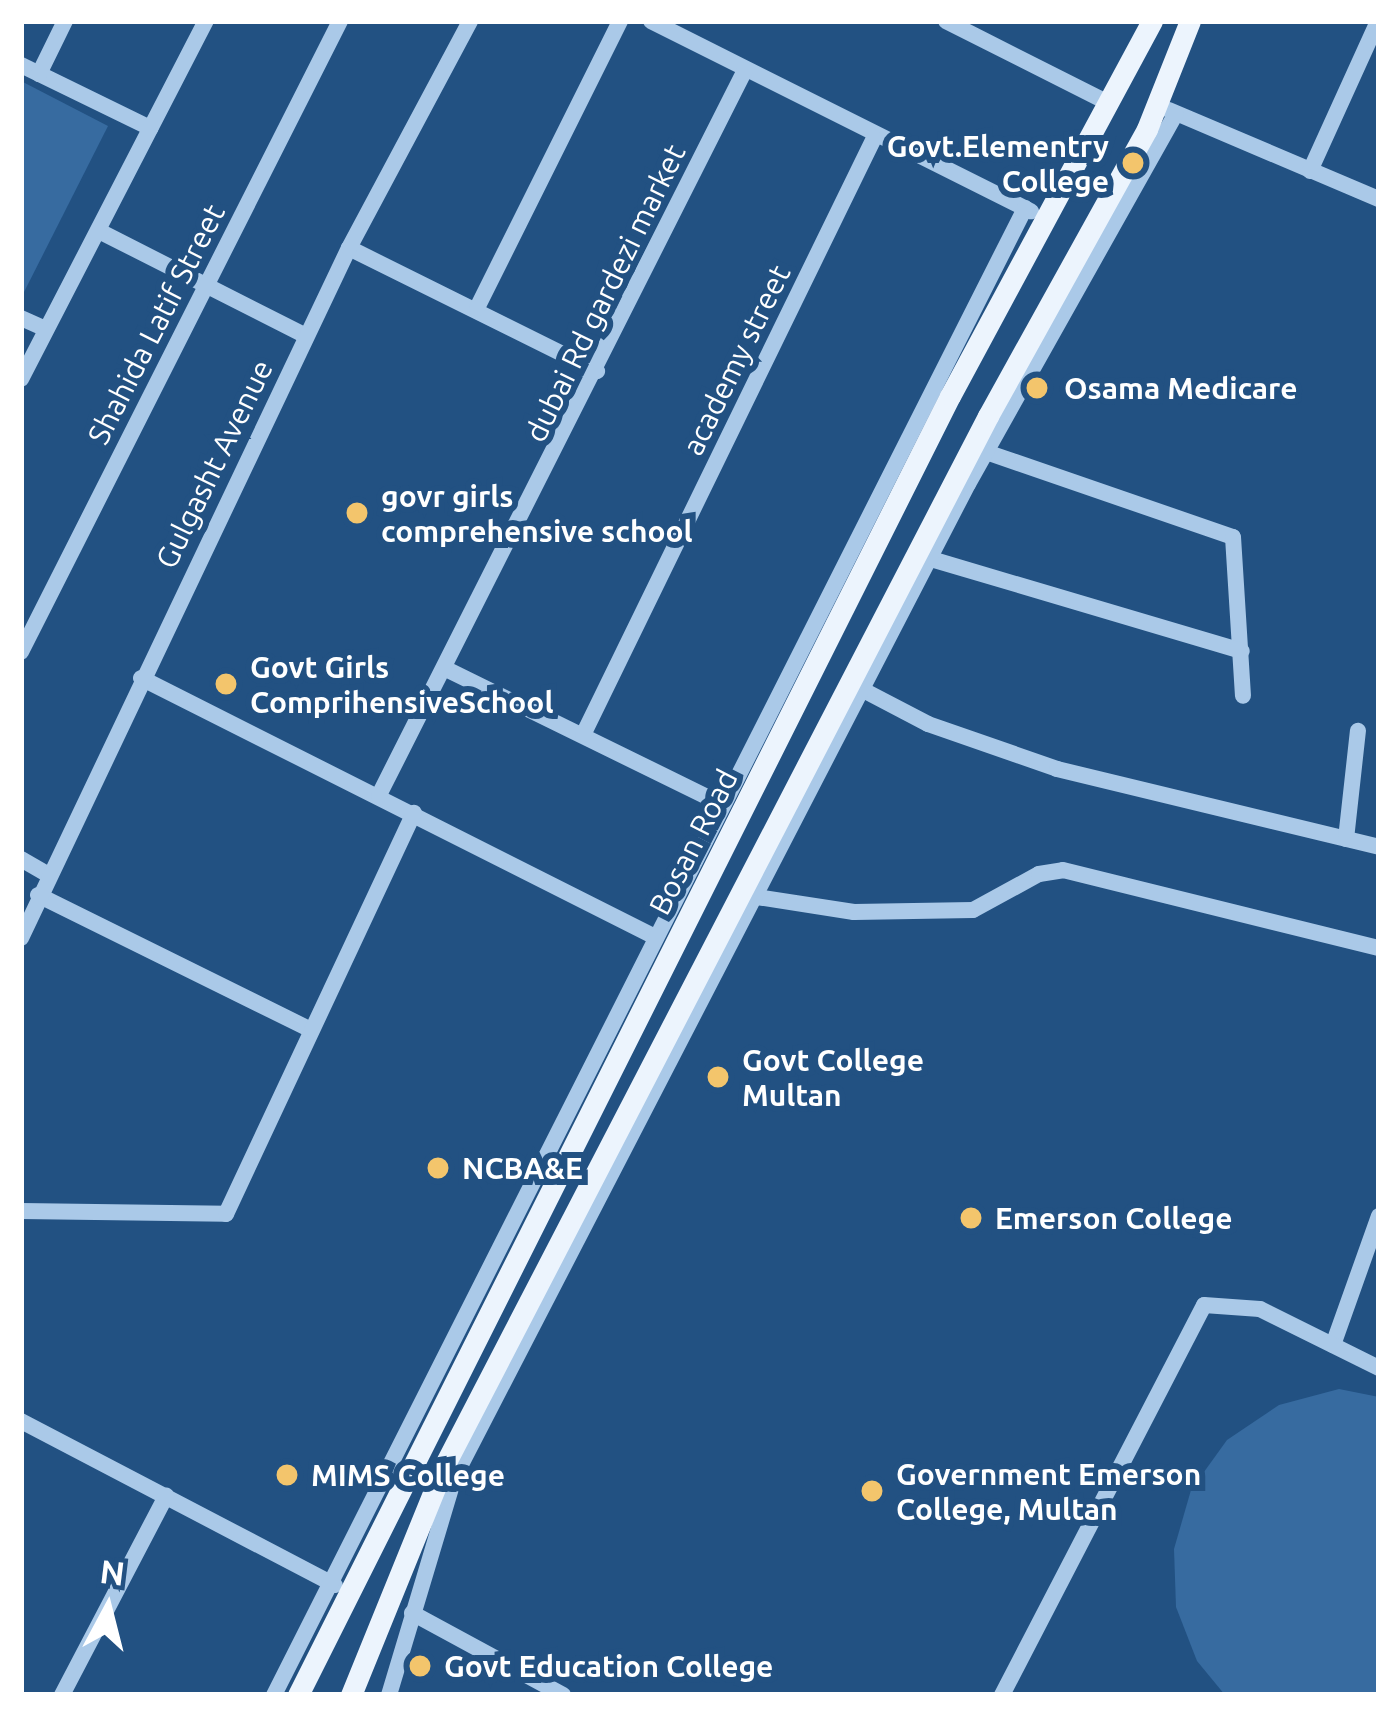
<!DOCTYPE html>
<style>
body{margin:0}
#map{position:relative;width:1400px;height:1716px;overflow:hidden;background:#225182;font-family:Ubuntu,sans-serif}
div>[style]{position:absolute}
.green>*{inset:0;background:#376ba0}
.minor>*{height:16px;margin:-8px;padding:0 8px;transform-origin:8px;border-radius:8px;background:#aac9e8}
.major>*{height:21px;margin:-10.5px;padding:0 10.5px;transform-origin:10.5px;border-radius:10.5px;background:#ecf4fd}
.dots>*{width:33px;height:33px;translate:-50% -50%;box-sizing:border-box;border:6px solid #225182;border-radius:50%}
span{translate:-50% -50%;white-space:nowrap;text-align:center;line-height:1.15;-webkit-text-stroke:12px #225182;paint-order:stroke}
.poi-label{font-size:30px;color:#fff;font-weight:700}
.right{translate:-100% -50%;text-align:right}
.left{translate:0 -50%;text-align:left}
.street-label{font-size:30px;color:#fff}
.frame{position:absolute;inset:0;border:24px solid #fff;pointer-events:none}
.north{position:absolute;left:48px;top:1548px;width:120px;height:120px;-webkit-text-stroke:9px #225182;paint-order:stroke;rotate:7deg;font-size:33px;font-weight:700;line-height:48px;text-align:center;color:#fff}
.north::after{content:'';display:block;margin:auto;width:42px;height:54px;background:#fff;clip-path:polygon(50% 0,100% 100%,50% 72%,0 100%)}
</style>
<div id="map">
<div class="green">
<i style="clip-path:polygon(21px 81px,108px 126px,21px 298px)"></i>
<i style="clip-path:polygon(1339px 1389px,1379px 1397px,1379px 1695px,1225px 1695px,1197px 1661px,1176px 1607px,1174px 1549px,1191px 1490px,1227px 1440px,1279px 1405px)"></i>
</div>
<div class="minor">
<i style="left:651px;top:21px;width:425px;rotate:26.6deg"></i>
<i style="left:946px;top:21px;width:184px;rotate:26.8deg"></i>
<i style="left:21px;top:65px;width:144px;rotate:26deg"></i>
<i style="left:39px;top:74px;width:59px;rotate:-63.9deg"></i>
<i style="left:1169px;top:110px;width:228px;rotate:23deg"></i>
<i style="left:1310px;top:171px;width:165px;rotate:-65.6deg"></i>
<i style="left:99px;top:231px;width:232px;rotate:26.9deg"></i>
<i style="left:349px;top:248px;width:277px;rotate:26.4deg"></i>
<i style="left:477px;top:308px;width:321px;rotate:-63.5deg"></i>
<i style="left:21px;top:318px;width:27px;rotate:24deg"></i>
<i style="left:21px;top:379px;width:403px;rotate:-62.7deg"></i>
<i style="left:986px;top:452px;width:261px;rotate:19deg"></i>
<i style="left:1233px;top:537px;width:159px;rotate:86.4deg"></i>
<i style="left:931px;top:559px;width:324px;rotate:16.5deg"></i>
<i style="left:21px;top:652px;width:707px;rotate:-63.18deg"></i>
<i style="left:446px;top:669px;width:307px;rotate:26.1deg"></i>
<i style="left:141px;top:678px;width:576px;rotate:26.74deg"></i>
<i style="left:865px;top:691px;width:71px;rotate:27.6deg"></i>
<i style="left:928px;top:724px;width:137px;rotate:19.2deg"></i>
<i style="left:1057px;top:769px;width:331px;rotate:13.6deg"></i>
<i style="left:583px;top:735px;width:664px;rotate:-64.01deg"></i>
<i style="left:379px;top:795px;width:812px;rotate:-63.21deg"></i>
<i style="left:1346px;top:839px;width:109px;rotate:-83.7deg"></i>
<i style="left:21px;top:859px;width:30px;rotate:30deg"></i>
<i style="left:38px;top:895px;width:305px;rotate:26.3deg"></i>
<i style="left:757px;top:897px;width:98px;rotate:8.8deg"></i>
<i style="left:854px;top:912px;width:119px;rotate:-1deg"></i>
<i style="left:973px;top:910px;width:75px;rotate:-28.6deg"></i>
<i style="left:1039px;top:874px;width:24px;rotate:-9deg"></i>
<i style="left:1063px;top:870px;width:325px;rotate:13.9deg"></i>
<i style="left:21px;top:938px;width:764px;rotate:-64.58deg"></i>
<i style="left:349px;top:248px;width:257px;rotate:-61.9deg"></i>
<i style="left:21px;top:1211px;width:205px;rotate:0.8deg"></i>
<i style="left:226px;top:1214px;width:443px;rotate:-64.9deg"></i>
<i style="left:1333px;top:1345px;width:137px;rotate:-70.4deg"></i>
<i style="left:21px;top:1421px;width:354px;rotate:27.6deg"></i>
<i style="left:412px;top:1613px;width:172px;rotate:28.5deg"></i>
<i style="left:62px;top:1695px;width:225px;rotate:-62.4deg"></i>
<i style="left:274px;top:1695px;width:1666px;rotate:-63.2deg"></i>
<i style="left:389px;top:1695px;width:227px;rotate:-73.3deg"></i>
<i style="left:454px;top:1478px;width:1119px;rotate:-62.66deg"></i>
<i style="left:968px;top:484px;width:424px;rotate:-60.7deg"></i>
<i style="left:1002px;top:1695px;width:439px;rotate:-62.6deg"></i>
<i style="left:1204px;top:1305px;width:56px;rotate:4.1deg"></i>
<i style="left:1260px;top:1309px;width:133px;rotate:26.4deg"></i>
</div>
<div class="major">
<i style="left:298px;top:1695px;width:1453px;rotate:-63.35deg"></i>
<i style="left:950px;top:396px;width:426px;rotate:-61.7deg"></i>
<i style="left:351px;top:1695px;width:247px;rotate:-67.9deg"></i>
<i style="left:444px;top:1466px;width:1183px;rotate:-62.61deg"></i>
<i style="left:988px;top:416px;width:328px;rotate:-61deg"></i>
<i style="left:1147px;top:129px;width:116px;rotate:-68.3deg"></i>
</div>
<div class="dots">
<i style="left:1133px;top:163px;background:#f3c56c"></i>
<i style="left:1037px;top:388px;background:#f3c56c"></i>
<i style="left:357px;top:513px;background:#f3c56c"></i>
<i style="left:226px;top:684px;background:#f3c56c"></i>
<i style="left:718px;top:1077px;background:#f3c56c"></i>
<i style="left:438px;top:1168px;background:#f3c56c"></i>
<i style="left:971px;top:1218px;background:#f3c56c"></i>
<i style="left:287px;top:1475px;background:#f3c56c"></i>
<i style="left:872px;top:1491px;background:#f3c56c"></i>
<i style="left:420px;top:1666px;background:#f3c56c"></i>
</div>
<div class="poi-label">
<span class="right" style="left:1109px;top:163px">Govt.Elementry<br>College</span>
<span class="left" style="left:1064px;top:388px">Osama Medicare</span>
<span class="left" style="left:381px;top:513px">govr girls<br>comprehensive school</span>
<span class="left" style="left:250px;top:684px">Govt Girls<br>ComprihensiveSchool</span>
<span class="left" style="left:742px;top:1077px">Govt College<br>Multan</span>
<span class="left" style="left:462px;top:1168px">NCBA&amp;E</span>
<span class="left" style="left:995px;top:1218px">Emerson College</span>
<span class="left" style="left:896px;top:1491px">Government Emerson<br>College, Multan</span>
<span class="left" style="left:311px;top:1475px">MIMS College</span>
<span class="left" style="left:444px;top:1666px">Govt Education College</span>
</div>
<div class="street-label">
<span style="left:605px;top:293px;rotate:-64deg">dubai Rd gardezi market</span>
<span style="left:156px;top:324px;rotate:-63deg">Shahida Latif Street</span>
<span style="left:736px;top:360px;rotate:-64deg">academy street</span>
<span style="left:214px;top:464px;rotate:-64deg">Gulgasht Avenue</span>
<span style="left:693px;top:842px;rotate:-63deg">Bosan Road</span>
</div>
<div class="frame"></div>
<div class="north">N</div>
</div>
